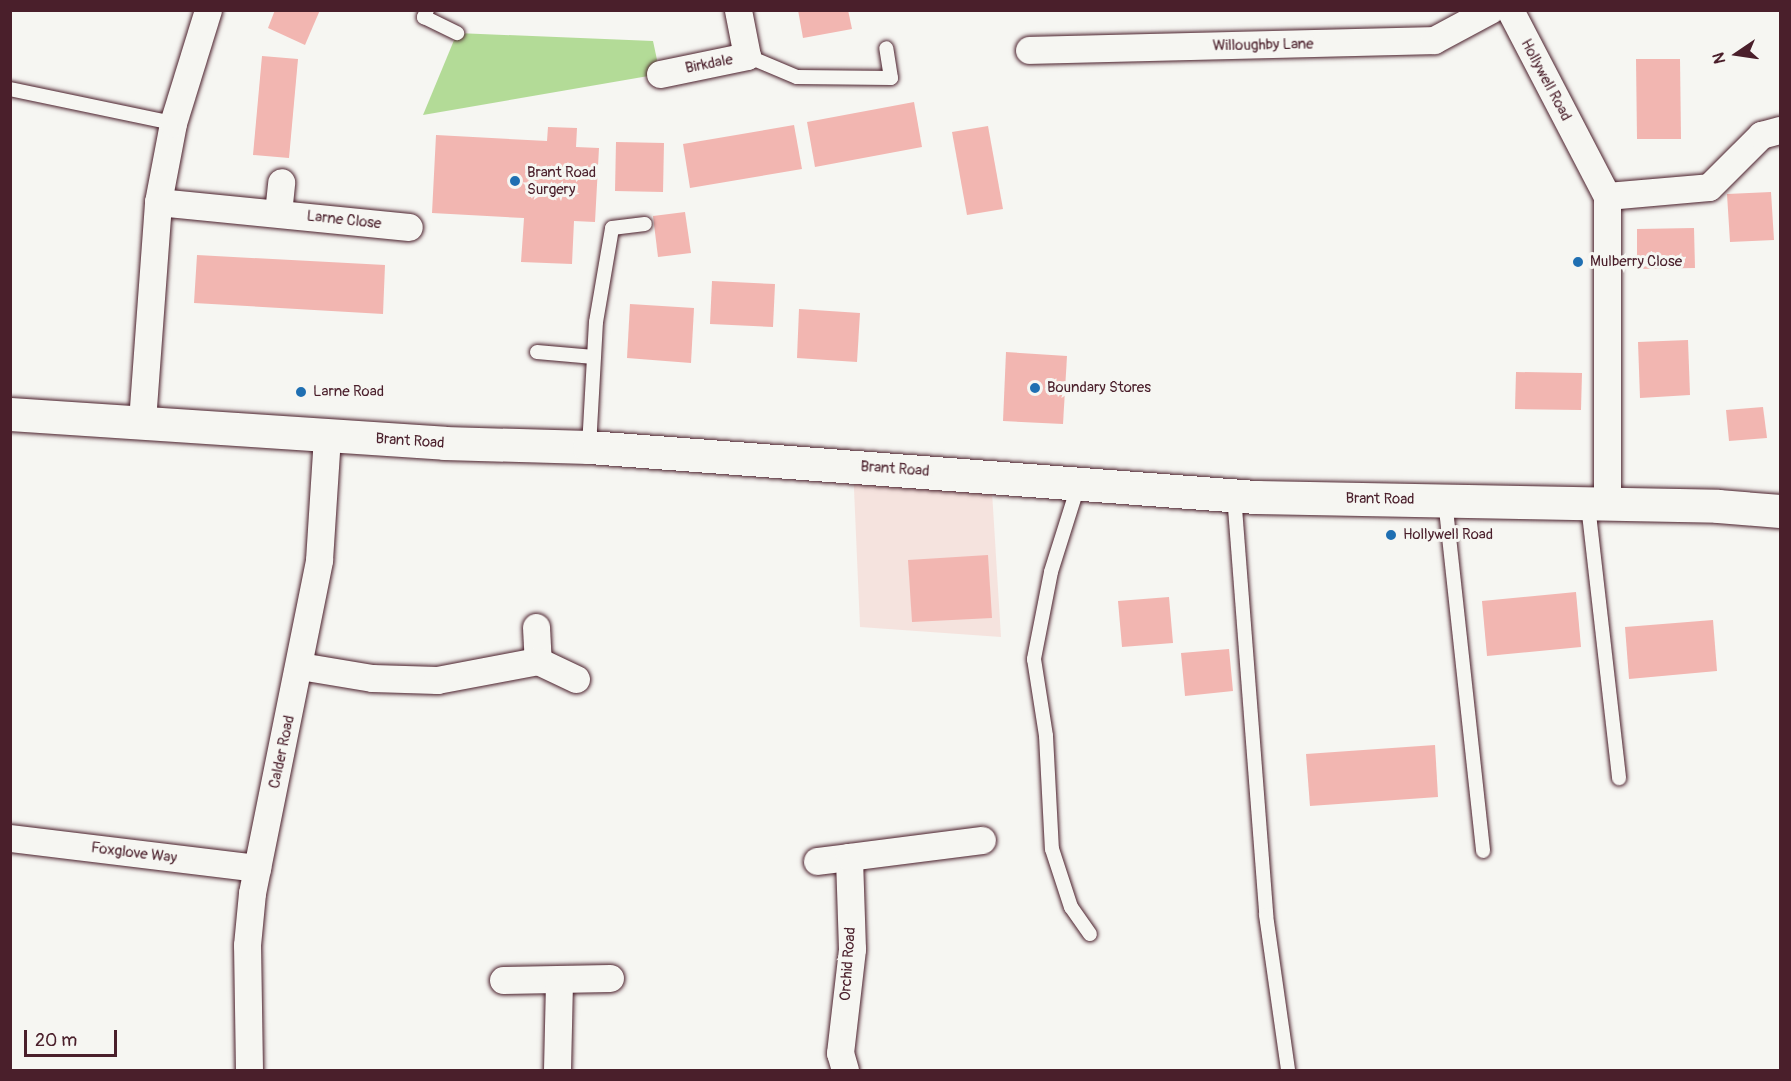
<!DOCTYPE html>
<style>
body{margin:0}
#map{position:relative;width:1791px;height:1081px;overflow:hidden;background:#f6f6f2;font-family:Pangolin,sans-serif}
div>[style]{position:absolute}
.built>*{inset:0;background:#f5e3de}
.green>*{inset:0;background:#b3db97}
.building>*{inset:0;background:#f2b6b1}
.roads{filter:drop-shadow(0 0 2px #4a1f2b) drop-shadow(0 0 2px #4a1f2b)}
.service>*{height:14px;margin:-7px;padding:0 7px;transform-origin:7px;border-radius:7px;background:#f6f6f2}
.minor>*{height:27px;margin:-13.5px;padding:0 13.5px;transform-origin:13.5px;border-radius:13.5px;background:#f6f6f2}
.tertiary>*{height:33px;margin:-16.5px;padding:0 16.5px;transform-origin:16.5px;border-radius:16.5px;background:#f6f6f2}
.dots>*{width:16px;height:16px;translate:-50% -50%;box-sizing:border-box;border:3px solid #f6f6f2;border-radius:50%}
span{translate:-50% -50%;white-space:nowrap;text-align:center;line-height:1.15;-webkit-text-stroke:6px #f6f6f2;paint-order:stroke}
.street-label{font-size:15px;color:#4a1f2b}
.poi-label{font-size:15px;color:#4a1f2b}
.left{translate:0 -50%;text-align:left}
.frame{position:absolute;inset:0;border:12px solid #4a1f2b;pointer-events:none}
.north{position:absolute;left:1707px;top:24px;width:60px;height:60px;-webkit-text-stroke:4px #f6f6f2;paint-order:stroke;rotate:257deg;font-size:16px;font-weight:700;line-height:24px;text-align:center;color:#4a1f2b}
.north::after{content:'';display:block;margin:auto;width:21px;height:27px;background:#4a1f2b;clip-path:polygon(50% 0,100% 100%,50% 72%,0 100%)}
.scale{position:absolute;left:24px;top:1030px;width:93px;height:27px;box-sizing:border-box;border:3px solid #4a1f2b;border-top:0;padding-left:8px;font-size:18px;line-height:21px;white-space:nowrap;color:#4a1f2b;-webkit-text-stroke:4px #f6f6f2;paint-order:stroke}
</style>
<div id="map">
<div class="built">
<i style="clip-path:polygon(853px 466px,991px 476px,1001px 637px,860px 627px)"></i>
</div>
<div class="green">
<i style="clip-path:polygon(457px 33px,653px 41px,660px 74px,423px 115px)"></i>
</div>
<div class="building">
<i style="clip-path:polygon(275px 10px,320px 10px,305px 45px,268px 28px)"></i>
<i style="clip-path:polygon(798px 10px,848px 10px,852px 29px,803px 38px)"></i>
<i style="clip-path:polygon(262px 56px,298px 59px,289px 158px,253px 155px)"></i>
<i style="clip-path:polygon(1636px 59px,1680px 59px,1681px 139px,1637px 139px)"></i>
<i style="clip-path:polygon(914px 102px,922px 147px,815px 167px,807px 122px)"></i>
<i style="clip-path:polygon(794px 125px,802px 169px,690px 188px,683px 144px)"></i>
<i style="clip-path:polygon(988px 126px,1003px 209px,967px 215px,952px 132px)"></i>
<i style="clip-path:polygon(548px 127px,577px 128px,576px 147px,599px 148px,595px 222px,574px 221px,572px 264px,521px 262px,524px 218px,432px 213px,436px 135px,547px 141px)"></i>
<i style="clip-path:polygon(616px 142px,664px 143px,663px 192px,615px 191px)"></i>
<i style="clip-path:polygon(1771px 192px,1774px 240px,1730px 242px,1727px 194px)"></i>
<i style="clip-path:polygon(685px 212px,691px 253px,658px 257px,653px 216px)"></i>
<i style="clip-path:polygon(1694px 228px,1695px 268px,1637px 269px,1637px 229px)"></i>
<i style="clip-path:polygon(197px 255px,385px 265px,383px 314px,194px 303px)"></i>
<i style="clip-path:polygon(712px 281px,775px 284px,773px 327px,710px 324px)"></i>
<i style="clip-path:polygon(630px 304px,694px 308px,691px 363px,627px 358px)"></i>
<i style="clip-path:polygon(799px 309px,860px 313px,857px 362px,797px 358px)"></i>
<i style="clip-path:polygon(1688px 340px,1690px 395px,1640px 398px,1638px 342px)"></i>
<i style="clip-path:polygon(1006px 352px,1067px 356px,1063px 424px,1003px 421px)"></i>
<i style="clip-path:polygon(1516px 372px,1582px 373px,1581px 410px,1515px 409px)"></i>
<i style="clip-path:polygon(1763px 407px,1767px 438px,1729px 441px,1726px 410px)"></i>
<i style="clip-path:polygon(988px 555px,992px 618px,912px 622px,908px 560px)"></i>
<i style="clip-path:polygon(1576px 592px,1581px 647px,1487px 656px,1482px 601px)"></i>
<i style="clip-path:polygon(1169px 597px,1173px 643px,1122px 647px,1118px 601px)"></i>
<i style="clip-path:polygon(1713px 620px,1717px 671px,1629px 679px,1625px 627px)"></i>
<i style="clip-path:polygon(1229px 649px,1233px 691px,1185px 696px,1181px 653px)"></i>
<i style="clip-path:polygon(1435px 745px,1438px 797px,1310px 806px,1306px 754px)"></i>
</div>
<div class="roads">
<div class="service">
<i style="left:427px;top:10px;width:8px;rotate:113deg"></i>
<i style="left:424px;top:17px;width:37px;rotate:26deg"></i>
<i style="left:747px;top:56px;width:54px;rotate:22.8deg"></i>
<i style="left:797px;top:77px;width:94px;rotate:0.6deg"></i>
<i style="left:891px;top:78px;width:30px;rotate:-99deg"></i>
<i style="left:10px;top:89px;width:167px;rotate:11.8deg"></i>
<i style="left:537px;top:352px;width:57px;rotate:5deg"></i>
<i style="left:589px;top:447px;width:125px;rotate:-86.8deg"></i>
<i style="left:596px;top:322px;width:95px;rotate:-80.3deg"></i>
<i style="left:612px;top:228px;width:33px;rotate:-7deg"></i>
<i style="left:1079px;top:483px;width:93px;rotate:107.5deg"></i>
<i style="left:1051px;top:572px;width:89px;rotate:101.1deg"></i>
<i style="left:1034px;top:659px;width:78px;rotate:81.1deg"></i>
<i style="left:1046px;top:736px;width:113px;rotate:87deg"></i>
<i style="left:1052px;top:849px;width:61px;rotate:71.9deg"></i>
<i style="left:1071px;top:907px;width:33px;rotate:55deg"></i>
<i style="left:1234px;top:495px;width:421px;rotate:85.6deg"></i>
<i style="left:1266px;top:915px;width:157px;rotate:81.9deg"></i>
<i style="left:1445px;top:500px;width:353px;rotate:83.8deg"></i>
<i style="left:1588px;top:505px;width:275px;rotate:83.5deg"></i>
</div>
<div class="minor">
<i style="left:1510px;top:10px;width:210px;rotate:62.5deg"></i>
<i style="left:1607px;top:196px;width:308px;rotate:90deg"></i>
<i style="left:1029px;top:50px;width:405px;rotate:-1.4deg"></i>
<i style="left:1434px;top:40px;width:64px;rotate:-28.2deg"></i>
<i style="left:660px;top:74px;width:89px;rotate:-11.7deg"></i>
<i style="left:747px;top:56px;width:47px;rotate:-101.1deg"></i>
<i style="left:1607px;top:196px;width:102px;rotate:-5deg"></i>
<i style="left:1709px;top:187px;width:74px;rotate:-45deg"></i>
<i style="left:1761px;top:135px;width:20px;rotate:-15deg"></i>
<i style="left:158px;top:202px;width:252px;rotate:5.7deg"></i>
<i style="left:278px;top:213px;width:31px;rotate:-84deg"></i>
<i style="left:142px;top:421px;width:220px;rotate:-85.8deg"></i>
<i style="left:158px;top:202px;width:80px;rotate:-79.2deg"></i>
<i style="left:173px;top:123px;width:118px;rotate:-72.8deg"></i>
<i style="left:536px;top:627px;width:34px;rotate:87deg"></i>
<i style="left:300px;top:666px;width:73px;rotate:9.5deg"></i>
<i style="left:372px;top:678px;width:65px;rotate:1.8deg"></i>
<i style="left:437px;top:680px;width:103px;rotate:-10.7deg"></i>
<i style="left:538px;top:661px;width:42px;rotate:25.3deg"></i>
<i style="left:10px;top:838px;width:249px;rotate:6.9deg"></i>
<i style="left:817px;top:861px;width:32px;rotate:-7deg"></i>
<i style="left:503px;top:980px;width:107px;rotate:-1.1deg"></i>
<i style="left:249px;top:1070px;width:125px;rotate:-90.9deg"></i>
<i style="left:247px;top:945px;width:52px;rotate:-84.5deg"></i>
<i style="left:252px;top:893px;width:340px;rotate:-78.6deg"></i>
<i style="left:319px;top:560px;width:125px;rotate:-86.3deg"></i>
<i style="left:557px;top:1070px;width:91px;rotate:-88.7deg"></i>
<i style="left:845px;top:1070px;width:18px;rotate:-106deg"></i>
<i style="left:840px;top:1053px;width:105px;rotate:-83.4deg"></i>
<i style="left:852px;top:949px;width:92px;rotate:-91.9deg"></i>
<i style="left:849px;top:857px;width:134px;rotate:-7.3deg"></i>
</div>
<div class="tertiary">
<i style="left:10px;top:414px;width:435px;rotate:3.8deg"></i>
<i style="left:444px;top:443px;width:145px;rotate:1.6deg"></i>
<i style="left:589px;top:447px;width:669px;rotate:4.29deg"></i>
<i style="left:1256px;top:497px;width:462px;rotate:1.1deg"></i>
<i style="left:1718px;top:506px;width:62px;rotate:4.6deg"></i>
</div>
</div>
<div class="dots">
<i style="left:515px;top:181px;background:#1f6fb2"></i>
<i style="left:1578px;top:262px;background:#1f6fb2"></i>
<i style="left:1035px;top:388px;background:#1f6fb2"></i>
<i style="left:301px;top:392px;background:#1f6fb2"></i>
<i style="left:1391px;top:535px;background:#1f6fb2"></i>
</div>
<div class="street-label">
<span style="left:1263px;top:45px;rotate:-1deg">Willoughby Lane</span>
<span style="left:709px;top:64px;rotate:-11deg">Birkdale</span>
<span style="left:1546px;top:80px;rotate:62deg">Hollywell Road</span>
<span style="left:344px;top:220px;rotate:6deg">Larne Close</span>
<span style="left:410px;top:441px;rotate:4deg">Brant Road</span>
<span style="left:895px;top:469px;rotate:4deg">Brant Road</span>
<span style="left:1380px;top:499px;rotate:1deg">Brant Road</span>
<span style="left:282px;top:752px;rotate:-78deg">Calder Road</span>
<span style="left:134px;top:853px;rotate:7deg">Foxglove Way</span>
<span style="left:848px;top:964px;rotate:-86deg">Orchid Road</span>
</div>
<div class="poi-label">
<span class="left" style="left:527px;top:181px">Brant Road<br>Surgery</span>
<span class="left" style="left:1590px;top:262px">Mulberry Close</span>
<span class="left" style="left:1047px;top:388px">Boundary Stores</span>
<span class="left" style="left:313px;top:392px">Larne Road</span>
<span class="left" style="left:1403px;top:535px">Hollywell Road</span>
</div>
<div class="frame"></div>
<div class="north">N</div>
<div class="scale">20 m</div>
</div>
